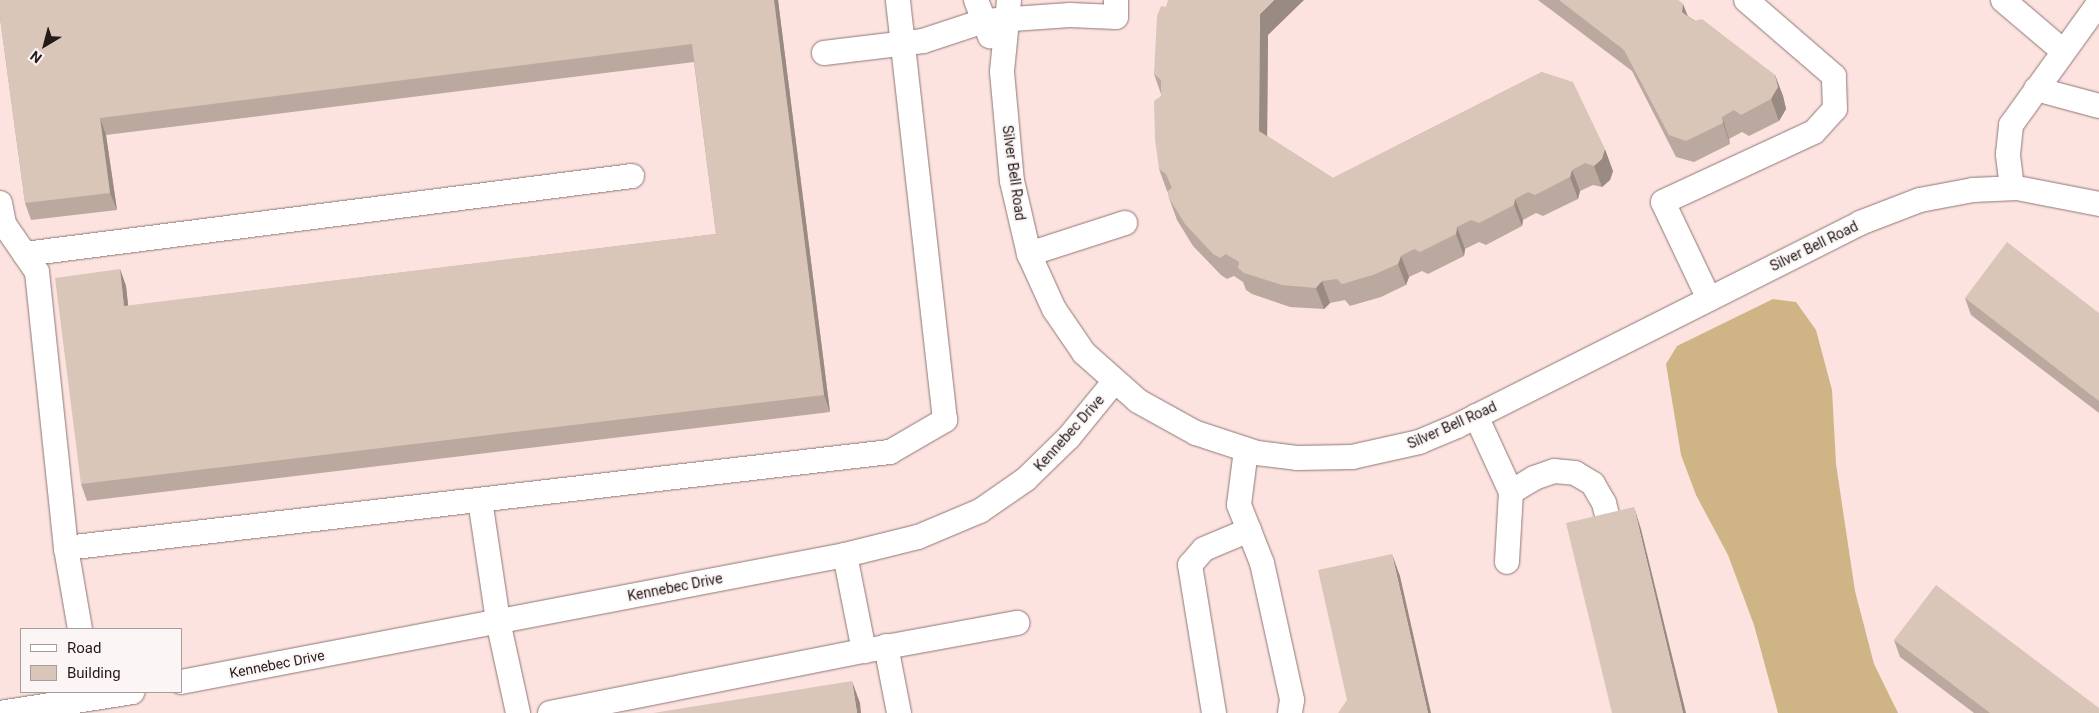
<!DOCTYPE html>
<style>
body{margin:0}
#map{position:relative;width:2099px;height:713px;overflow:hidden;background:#fde3e0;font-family:Roboto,sans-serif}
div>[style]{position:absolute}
.forest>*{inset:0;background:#cfb486}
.roads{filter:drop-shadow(0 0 1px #8d7774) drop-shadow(0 0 1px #8d7774)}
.minor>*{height:24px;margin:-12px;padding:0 12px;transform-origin:12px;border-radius:12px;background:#fff}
.wall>*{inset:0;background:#bba99f}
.shaded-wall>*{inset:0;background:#998a82}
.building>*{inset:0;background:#dac5b9}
span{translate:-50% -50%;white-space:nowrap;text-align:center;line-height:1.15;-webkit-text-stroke:4px #fbf6f5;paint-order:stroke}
.street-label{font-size:14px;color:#231a19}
.legend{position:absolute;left:20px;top:628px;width:162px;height:65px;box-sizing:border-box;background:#fbf6f5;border:1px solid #a59e9d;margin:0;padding:6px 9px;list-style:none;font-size:15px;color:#231a19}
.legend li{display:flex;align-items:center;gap:10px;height:25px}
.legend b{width:25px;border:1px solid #a59e9d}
.north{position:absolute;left:20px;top:20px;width:50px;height:50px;-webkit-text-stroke:4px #fbf6f5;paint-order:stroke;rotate:217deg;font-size:14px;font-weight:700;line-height:20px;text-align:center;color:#231a19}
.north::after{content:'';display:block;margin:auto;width:18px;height:22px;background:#231a19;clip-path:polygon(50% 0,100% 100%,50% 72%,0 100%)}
</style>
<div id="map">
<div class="forest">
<i style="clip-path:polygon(1773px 299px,1796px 302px,1816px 330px,1832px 390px,1836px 464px,1855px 591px,1874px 664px,1898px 713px,1778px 713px,1754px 625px,1728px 555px,1696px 495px,1681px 455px,1666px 364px,1677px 346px)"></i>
</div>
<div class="roads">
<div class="minor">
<i style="left:976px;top:0;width:39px;rotate:69deg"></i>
<i style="left:1009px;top:0;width:72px;rotate:95.6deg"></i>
<i style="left:1002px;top:72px;width:109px;rotate:84.8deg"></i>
<i style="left:1012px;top:181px;width:75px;rotate:76.9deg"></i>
<i style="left:1029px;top:254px;width:60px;rotate:65.6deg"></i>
<i style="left:1054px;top:309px;width:53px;rotate:55.7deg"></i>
<i style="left:1084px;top:353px;width:72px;rotate:41.6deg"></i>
<i style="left:1138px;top:401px;width:66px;rotate:28.9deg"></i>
<i style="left:1196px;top:433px;width:64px;rotate:18.2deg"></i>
<i style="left:1257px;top:453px;width:40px;rotate:7.1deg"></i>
<i style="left:1297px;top:458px;width:55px;rotate:-1deg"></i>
<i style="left:1352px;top:457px;width:69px;rotate:-12.6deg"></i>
<i style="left:1419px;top:442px;width:41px;rotate:-22.8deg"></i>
<i style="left:1457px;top:426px;width:451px;rotate:-26.7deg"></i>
<i style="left:1860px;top:223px;width:64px;rotate:-21deg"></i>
<i style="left:1920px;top:200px;width:54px;rotate:-10.7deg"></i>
<i style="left:1973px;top:190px;width:44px;rotate:-2.6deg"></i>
<i style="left:2017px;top:188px;width:84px;rotate:11deg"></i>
<i style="left:2003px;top:0;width:79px;rotate:40.4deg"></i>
<i style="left:824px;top:53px;width:100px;rotate:-6.9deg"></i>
<i style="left:923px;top:41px;width:64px;rotate:-18.2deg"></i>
<i style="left:984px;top:21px;width:86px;rotate:-4deg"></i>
<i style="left:1070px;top:15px;width:46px;rotate:2.5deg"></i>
<i style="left:1116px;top:17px;width:17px;rotate:-90deg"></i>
<i style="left:2036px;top:89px;width:65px;rotate:15.1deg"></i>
<i style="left:2012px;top:188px;width:34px;rotate:-97deg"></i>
<i style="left:2008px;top:154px;width:29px;rotate:-84deg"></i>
<i style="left:2011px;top:125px;width:150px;rotate:-54.2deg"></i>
<i style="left:0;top:203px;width:21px;rotate:79deg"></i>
<i style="left:4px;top:224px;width:58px;rotate:55.5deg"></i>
<i style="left:37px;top:272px;width:278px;rotate:84deg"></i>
<i style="left:66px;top:548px;width:830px;rotate:-6.65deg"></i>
<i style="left:890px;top:452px;width:64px;rotate:-30.2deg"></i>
<i style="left:945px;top:420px;width:423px;rotate:-96.4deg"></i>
<i style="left:25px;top:254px;width:612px;rotate:-7.32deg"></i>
<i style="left:1029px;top:254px;width:101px;rotate:-17.9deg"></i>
<i style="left:1709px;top:299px;width:107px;rotate:-115.4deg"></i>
<i style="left:1663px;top:202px;width:166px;rotate:-24.9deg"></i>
<i style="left:1814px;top:132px;width:31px;rotate:-48deg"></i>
<i style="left:1835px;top:109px;width:33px;rotate:-92deg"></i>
<i style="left:1834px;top:76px;width:116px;rotate:-139.2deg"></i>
<i style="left:1476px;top:416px;width:84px;rotate:65.3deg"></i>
<i style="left:1511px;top:492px;width:70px;rotate:93.3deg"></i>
<i style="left:1246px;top:450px;width:55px;rotate:97.3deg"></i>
<i style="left:1239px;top:505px;width:62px;rotate:68.4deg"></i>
<i style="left:1262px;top:563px;width:140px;rotate:77.6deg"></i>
<i style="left:1292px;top:700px;width:13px;rotate:99deg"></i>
<i style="left:1511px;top:492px;width:27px;rotate:-31deg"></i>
<i style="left:1534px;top:478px;width:21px;rotate:-19deg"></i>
<i style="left:1554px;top:471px;width:21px;rotate:5deg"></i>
<i style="left:1575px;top:473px;width:21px;rotate:31deg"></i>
<i style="left:1593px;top:484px;width:22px;rotate:60deg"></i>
<i style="left:1604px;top:503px;width:34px;rotate:76deg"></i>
<i style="left:480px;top:500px;width:122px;rotate:81.5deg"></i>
<i style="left:498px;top:621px;width:94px;rotate:77.7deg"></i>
<i style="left:66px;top:548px;width:82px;rotate:80.2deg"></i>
<i style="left:845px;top:555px;width:98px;rotate:78.8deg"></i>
<i style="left:864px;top:651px;width:156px;rotate:-10.4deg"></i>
<i style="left:886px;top:646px;width:68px;rotate:79deg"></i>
<i style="left:181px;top:682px;width:676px;rotate:-10.83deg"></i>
<i style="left:845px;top:555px;width:75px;rotate:-13.9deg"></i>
<i style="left:918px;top:537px;width:67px;rotate:-22.8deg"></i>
<i style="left:980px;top:511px;width:56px;rotate:-34.8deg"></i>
<i style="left:1026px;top:479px;width:60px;rotate:-44.3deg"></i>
<i style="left:1069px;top:437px;width:71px;rotate:-50.7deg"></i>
<i style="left:0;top:713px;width:134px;rotate:-9deg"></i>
<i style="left:550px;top:713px;width:320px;rotate:-11.2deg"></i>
<i style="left:1214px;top:713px;width:150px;rotate:-99.2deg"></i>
<i style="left:1190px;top:565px;width:21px;rotate:-49deg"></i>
<i style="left:1204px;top:549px;width:49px;rotate:-22.9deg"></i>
</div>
</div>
<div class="wall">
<i style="clip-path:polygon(778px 0,830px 412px,87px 501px,81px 484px,120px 269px,126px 286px,128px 306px,716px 234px,694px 62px,106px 135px,117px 210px,31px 220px,25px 203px,0 18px)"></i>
<i style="clip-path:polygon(1538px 0,1678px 0,1683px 4px,1688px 16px,1775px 75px,1783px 96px,1786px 109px,1779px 121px,1749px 136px,1742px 132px,1729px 139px,1730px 144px,1694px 162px,1676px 157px,1632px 71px)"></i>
<i style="clip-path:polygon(1166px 7px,1268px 35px,1267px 136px,1333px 178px,1542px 72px,1613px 171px,1610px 180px,1602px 187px,1593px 185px,1580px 191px,1578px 199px,1543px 216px,1536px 213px,1523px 220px,1522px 226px,1486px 245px,1479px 242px,1465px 249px,1464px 256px,1428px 274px,1422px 271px,1409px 277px,1406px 285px,1381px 297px,1350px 306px,1345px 300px,1330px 303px,1324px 309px,1290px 307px,1252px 294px,1246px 290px,1243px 282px,1234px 276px,1227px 279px,1221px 275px,1193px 246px,1177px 220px,1169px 198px,1168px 192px,1167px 191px,1159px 169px,1161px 94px,1154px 74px)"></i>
<i style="clip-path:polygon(1965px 298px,2099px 313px,2099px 413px,1971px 315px)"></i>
<i style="clip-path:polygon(1894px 640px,2099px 713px,1974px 713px,1900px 657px)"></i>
</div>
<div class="shaded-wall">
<i style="clip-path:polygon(774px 0,778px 0,830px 412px,824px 395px)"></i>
<i style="clip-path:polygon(1274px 0,1304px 0,1268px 35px,1267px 153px,1259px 131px,1260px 14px)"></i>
<i style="clip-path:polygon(1683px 4px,1691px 26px,1682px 12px)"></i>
<i style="clip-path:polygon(1775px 75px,1783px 96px,1786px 109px,1779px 121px,1771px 99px)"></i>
<i style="clip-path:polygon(1722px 117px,1729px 139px,1730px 144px,1723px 123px)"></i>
<i style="clip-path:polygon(100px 118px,106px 135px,117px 210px,110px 193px)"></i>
<i style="clip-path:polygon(1605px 149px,1613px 171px,1610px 180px,1602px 187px,1594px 166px)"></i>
<i style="clip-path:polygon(1572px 170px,1580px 191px,1578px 199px,1570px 177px)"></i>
<i style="clip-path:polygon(1515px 199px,1523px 220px,1522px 226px,1514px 205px)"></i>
<i style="clip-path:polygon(1457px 227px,1465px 249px,1464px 256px,1456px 234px)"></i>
<i style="clip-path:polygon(1401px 256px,1409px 277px,1406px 285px,1398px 264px)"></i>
<i style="clip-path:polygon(120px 269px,126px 286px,130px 323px,124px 306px)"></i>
<i style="clip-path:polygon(1322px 281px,1330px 303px,1324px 309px,1316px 288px)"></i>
<i style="clip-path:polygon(1634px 507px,1641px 529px,1686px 713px,1683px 713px)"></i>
<i style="clip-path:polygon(1392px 554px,1400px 576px,1431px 713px,1428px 713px)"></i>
<i style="clip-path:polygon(852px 681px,860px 703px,861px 713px,857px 713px)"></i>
</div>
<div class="building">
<i style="clip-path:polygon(0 0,774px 0,824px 395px,81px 484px,55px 278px,120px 269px,124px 306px,716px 234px,692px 44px,100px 118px,110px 193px,25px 203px,0 18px)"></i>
<i style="clip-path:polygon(1168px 0,1274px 0,1260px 14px,1259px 131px,1333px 178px,1542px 72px,1573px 82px,1605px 149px,1602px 159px,1594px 166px,1585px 163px,1572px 170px,1570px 177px,1535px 195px,1528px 192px,1515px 199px,1514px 205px,1479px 223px,1471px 220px,1457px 227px,1456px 234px,1420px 252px,1414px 249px,1401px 256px,1398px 264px,1373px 275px,1342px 284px,1337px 279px,1322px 281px,1316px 288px,1282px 285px,1244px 273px,1238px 268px,1239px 262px,1226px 254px,1220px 258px,1213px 254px,1185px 224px,1169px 198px,1168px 191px,1172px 188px,1166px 174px,1159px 169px,1155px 139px,1154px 101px,1161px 96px,1161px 80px,1154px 74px,1157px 16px,1161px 6px,1166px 7px)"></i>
<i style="clip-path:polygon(1559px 0,1678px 0,1683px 4px,1682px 12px,1694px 21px,1702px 19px,1775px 75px,1778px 87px,1771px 99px,1741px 115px,1734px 110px,1722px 117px,1723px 123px,1686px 141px,1669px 135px,1624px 50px)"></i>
<i style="clip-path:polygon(2007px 242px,2099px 313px,2099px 401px,1965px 298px)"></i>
<i style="clip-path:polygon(1634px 507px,1683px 713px,1612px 713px,1566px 523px)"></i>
<i style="clip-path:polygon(1392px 554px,1428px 713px,1338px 713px,1347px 700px,1318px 570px)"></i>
<i style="clip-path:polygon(1936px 585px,2099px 708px,2099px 713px,1990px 713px,1894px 640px)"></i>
<i style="clip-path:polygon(852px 681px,857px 713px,653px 713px)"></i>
</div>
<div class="street-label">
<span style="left:1014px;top:173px;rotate:82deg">Silver Bell Road</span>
<span style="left:1814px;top:246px;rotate:-26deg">Silver Bell Road</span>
<span style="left:1452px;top:425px;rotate:-24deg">Silver Bell Road</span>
<span style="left:1069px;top:433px;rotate:-48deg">Kennebec Drive</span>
<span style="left:675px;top:587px;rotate:-11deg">Kennebec Drive</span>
<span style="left:277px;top:664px;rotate:-11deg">Kennebec Drive</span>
</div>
<ul class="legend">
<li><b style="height:6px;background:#fff"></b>Road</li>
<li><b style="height:14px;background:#dac5b9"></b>Building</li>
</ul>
<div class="north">N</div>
</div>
